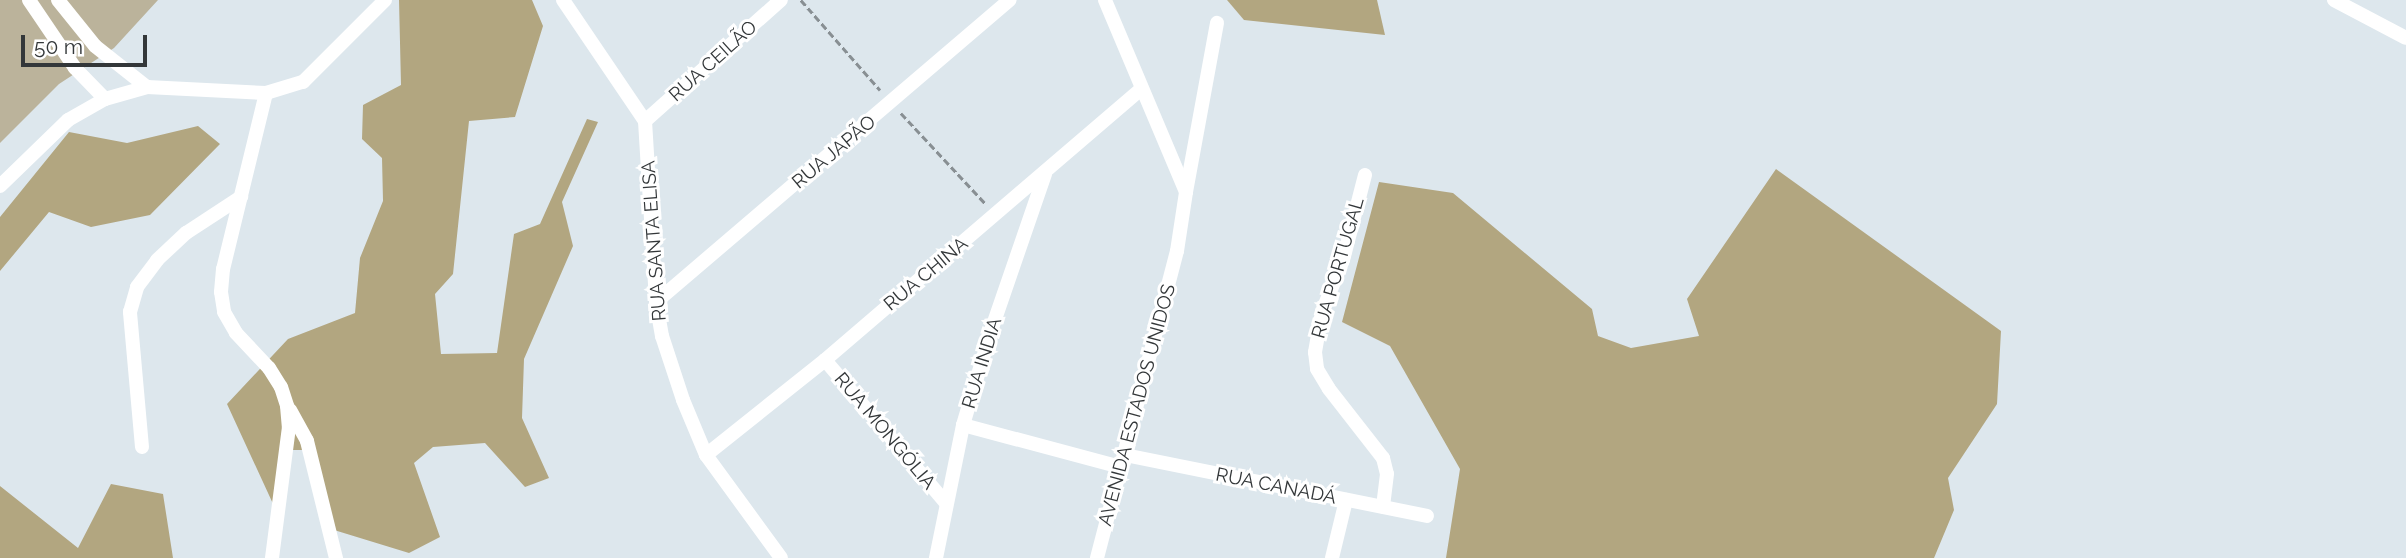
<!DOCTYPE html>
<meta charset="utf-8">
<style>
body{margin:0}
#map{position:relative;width:2406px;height:558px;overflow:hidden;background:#dde7ed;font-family:Raleway,sans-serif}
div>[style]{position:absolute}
.green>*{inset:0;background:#bbb39b}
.forest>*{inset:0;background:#b2a680}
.path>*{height:2.5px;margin-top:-1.25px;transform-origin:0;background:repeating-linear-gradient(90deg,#888f93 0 7px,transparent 0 10.5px)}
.minor>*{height:14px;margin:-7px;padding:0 7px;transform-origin:7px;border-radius:7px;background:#fff}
span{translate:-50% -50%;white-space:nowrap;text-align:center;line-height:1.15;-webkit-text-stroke:6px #fff;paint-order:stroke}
.street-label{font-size:19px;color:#333739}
.scale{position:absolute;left:21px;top:35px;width:126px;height:32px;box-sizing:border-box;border:4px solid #333739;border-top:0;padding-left:9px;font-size:21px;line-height:24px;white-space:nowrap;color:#333739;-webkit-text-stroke:5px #fff;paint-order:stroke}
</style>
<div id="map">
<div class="green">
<i style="clip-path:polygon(0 0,158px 0,114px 48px,59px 84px,0 143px)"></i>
</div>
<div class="forest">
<i style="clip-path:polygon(399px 0,532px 0,543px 26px,515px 117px,469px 121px,453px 274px,435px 294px,441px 354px,497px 353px,514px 234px,540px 224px,587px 119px,598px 122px,562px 202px,573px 246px,524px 359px,522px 418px,549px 478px,525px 487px,485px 443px,433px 447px,414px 463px,440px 537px,409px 553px,334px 530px,315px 450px,281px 450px,274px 506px,227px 404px,288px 339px,355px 313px,360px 258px,383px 201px,382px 158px,362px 139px,363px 105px,401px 85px)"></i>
<i style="clip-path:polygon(1227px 0,1377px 0,1385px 35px,1244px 20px)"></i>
<i style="clip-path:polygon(198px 126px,220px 144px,150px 215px,91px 227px,49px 212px,0 271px,0 217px,69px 132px,127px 143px)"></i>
<i style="clip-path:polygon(1776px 169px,2001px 331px,1997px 404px,1948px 478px,1954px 510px,1934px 558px,1446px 558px,1460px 469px,1390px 346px,1342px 322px,1379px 182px,1453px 193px,1592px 309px,1598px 336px,1631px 348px,1699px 336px,1687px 299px)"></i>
<i style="clip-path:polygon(111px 484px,163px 494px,173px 558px,0 558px,0 486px,78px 548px)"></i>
</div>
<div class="path">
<i style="left:801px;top:0;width:120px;rotate:48.7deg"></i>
<i style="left:901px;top:113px;width:123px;rotate:47deg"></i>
</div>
<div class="minor">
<i style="left:29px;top:0;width:82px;rotate:55.9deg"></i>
<i style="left:75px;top:68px;width:43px;rotate:45.9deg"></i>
<i style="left:58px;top:0;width:59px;rotate:51.2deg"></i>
<i style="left:95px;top:46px;width:66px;rotate:38.3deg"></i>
<i style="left:563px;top:0;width:146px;rotate:55.9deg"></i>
<i style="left:645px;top:121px;width:181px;rotate:86.5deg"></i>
<i style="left:656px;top:302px;width:35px;rotate:80deg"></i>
<i style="left:662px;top:336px;width:67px;rotate:71.8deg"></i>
<i style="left:683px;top:400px;width:60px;rotate:67.3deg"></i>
<i style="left:706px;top:455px;width:127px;rotate:53.9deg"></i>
<i style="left:2334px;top:0;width:81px;rotate:27.8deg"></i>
<i style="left:266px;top:93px;width:181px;rotate:103.7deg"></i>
<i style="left:223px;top:269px;width:23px;rotate:95deg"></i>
<i style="left:221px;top:292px;width:20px;rotate:81deg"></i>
<i style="left:224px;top:312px;width:24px;rotate:60deg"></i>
<i style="left:236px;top:333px;width:48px;rotate:46.7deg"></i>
<i style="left:269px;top:368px;width:22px;rotate:58deg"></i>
<i style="left:281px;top:387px;width:20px;rotate:72deg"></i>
<i style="left:287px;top:406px;width:21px;rotate:85deg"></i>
<i style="left:289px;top:427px;width:132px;rotate:97.4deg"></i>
<i style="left:645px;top:121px;width:182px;rotate:-41.7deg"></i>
<i style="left:1365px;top:175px;width:88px;rotate:104.5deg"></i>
<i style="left:1343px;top:260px;width:56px;rotate:112deg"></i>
<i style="left:1322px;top:312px;width:41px;rotate:99.9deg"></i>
<i style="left:1315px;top:352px;width:17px;rotate:83deg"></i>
<i style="left:1317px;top:369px;width:23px;rotate:59deg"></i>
<i style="left:1329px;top:389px;width:88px;rotate:52deg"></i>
<i style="left:1383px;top:458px;width:16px;rotate:76deg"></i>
<i style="left:1387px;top:474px;width:33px;rotate:97deg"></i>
<i style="left:0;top:186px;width:95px;rotate:-44.1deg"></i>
<i style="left:68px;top:120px;width:43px;rotate:-29.6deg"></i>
<i style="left:105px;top:99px;width:44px;rotate:-15.9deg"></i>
<i style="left:147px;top:87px;width:119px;rotate:2.9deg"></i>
<i style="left:266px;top:93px;width:39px;rotate:-17deg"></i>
<i style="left:303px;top:82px;width:116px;rotate:-45deg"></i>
<i style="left:1186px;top:192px;width:172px;rotate:-79.6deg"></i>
<i style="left:656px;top:302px;width:465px;rotate:-40.5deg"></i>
<i style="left:825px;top:360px;width:187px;rotate:49.8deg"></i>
<i style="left:290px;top:410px;width:35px;rotate:61deg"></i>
<i style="left:307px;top:441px;width:121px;rotate:76.1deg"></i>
<i style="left:963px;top:425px;width:163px;rotate:14.9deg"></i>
<i style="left:142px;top:447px;width:136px;rotate:-95.1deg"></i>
<i style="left:130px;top:312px;width:26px;rotate:-74deg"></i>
<i style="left:137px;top:287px;width:34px;rotate:-53deg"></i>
<i style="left:157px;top:260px;width:40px;rotate:-43deg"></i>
<i style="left:186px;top:233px;width:66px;rotate:-33.2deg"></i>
<i style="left:706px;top:455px;width:152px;rotate:-38.6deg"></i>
<i style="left:825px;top:360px;width:416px;rotate:-40.6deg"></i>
<i style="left:1125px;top:455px;width:308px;rotate:11.4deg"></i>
<i style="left:936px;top:558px;width:136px;rotate:-78.5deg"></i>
<i style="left:963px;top:425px;width:101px;rotate:-73.4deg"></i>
<i style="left:992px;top:328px;width:163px;rotate:-71deg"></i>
<i style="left:1097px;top:558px;width:317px;rotate:-75.4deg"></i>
<i style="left:1177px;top:251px;width:60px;rotate:-81.3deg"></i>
<i style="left:1186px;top:192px;width:208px;rotate:-112.9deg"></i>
<i style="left:1332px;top:558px;width:60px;rotate:-76.4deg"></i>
</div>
<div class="street-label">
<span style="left:713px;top:61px;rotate:-42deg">RUA CEILÃO</span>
<span style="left:834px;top:152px;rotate:-40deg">RUA JAPÃO</span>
<span style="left:654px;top:241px;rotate:-94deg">RUA SANTA ELISA</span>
<span style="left:1338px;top:268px;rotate:-74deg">RUA PORTUGAL</span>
<span style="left:926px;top:274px;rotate:-40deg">RUA CHINA</span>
<span style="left:982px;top:363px;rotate:-73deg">RUA INDIA</span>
<span style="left:1137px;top:405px;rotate:-75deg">AVENIDA ESTADOS UNIDOS</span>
<span style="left:885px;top:431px;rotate:50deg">RUA MONGÓLIA</span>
<span style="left:1276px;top:486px;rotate:11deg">RUA CANADÁ</span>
</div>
<div class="scale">50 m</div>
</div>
